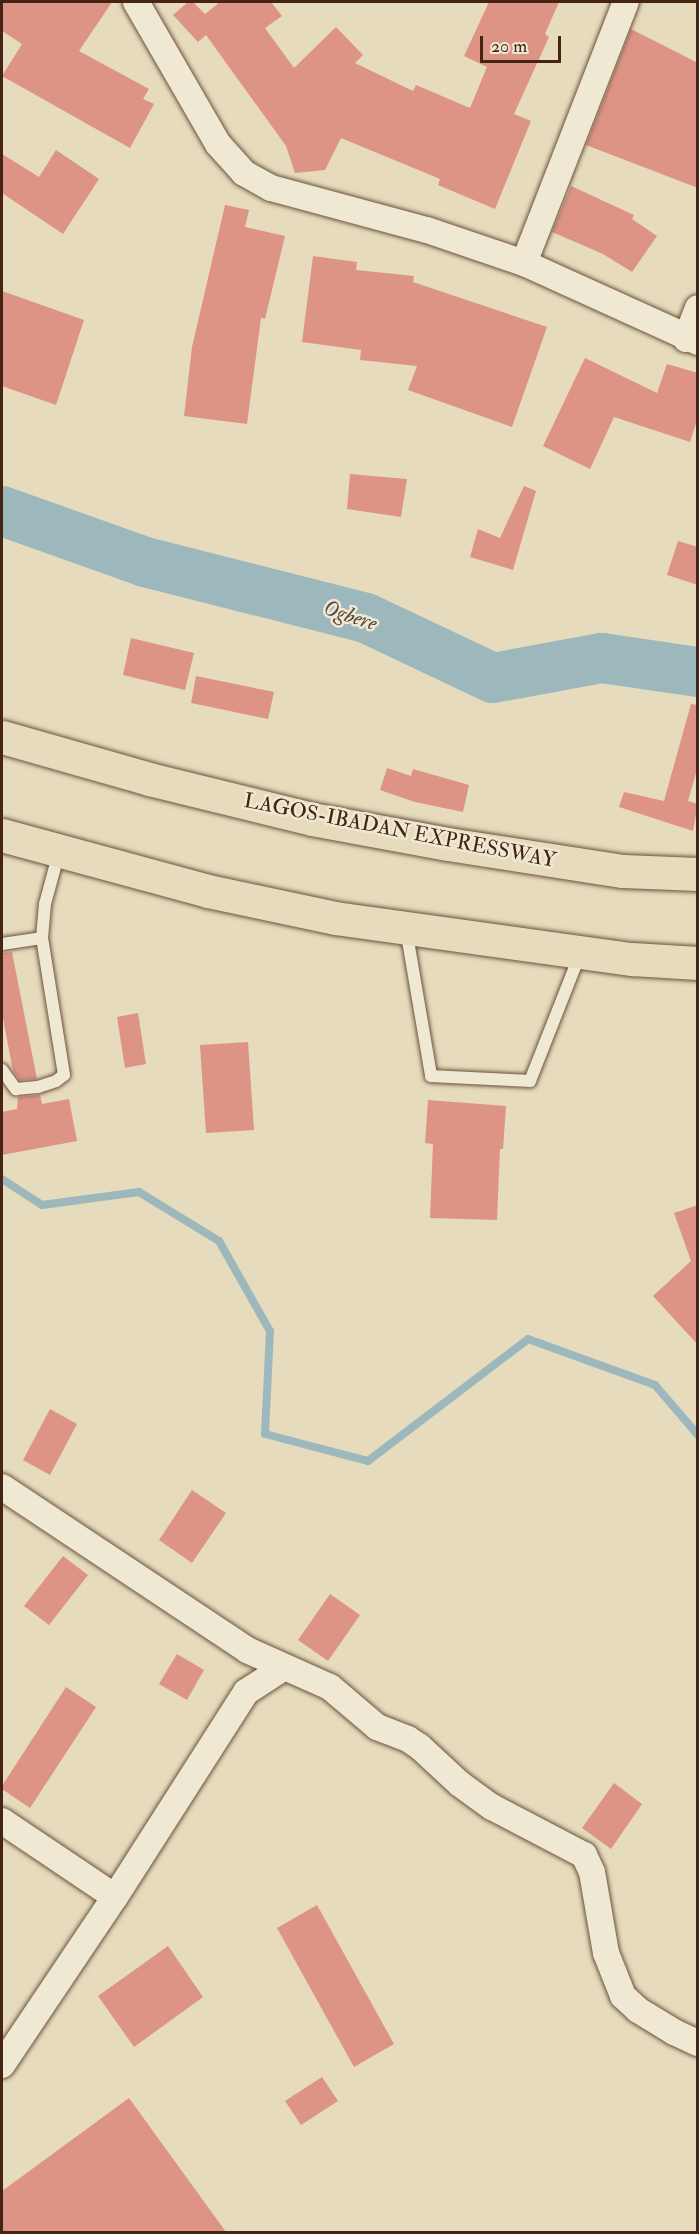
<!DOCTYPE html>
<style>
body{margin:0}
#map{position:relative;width:699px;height:2234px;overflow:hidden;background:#e6dbbc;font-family:"IM FELL Double Pica",serif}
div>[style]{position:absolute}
.stream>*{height:8px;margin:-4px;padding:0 4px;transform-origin:4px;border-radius:4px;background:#9db8bd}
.river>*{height:50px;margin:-25px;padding:0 25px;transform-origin:25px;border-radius:25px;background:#9db8bd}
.building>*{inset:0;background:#dd9485}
.roads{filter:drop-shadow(0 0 2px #6d523e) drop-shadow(0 0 2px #6d523e)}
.lane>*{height:12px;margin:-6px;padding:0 6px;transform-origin:6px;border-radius:6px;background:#efe8d3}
.street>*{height:26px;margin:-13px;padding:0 13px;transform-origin:13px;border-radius:13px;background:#efe8d3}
.highway>*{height:33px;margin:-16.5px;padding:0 16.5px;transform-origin:16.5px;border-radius:16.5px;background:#e6dbbc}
span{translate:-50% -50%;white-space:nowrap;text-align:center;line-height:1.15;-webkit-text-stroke:5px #efe8d3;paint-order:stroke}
.street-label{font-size:21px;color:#452414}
.water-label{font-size:22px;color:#5b493e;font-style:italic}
.frame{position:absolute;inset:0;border:3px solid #452414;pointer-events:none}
.scale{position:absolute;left:480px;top:36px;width:81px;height:27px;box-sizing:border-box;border:3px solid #452414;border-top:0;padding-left:8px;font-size:18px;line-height:21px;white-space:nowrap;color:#452414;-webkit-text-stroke:4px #efe8d3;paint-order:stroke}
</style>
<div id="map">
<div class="stream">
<i style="left:2px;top:1179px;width:48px;rotate:33deg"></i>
<i style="left:42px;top:1205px;width:98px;rotate:-7.6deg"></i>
<i style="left:139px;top:1192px;width:94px;rotate:31.5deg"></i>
<i style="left:219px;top:1241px;width:103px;rotate:60.5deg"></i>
<i style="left:270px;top:1331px;width:103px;rotate:92.8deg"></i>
<i style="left:265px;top:1434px;width:106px;rotate:14.7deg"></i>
<i style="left:368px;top:1461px;width:201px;rotate:-37.3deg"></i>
<i style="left:528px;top:1339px;width:135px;rotate:19.9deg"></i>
<i style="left:655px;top:1385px;width:66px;rotate:49.3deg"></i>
</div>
<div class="river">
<i style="left:2px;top:511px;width:152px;rotate:19.6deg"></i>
<i style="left:145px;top:562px;width:228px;rotate:14.2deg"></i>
<i style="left:366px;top:618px;width:140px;rotate:25.3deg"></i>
<i style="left:493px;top:678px;width:111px;rotate:-10.4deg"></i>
<i style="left:602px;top:658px;width:97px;rotate:8.3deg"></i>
</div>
<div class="building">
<i style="clip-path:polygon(2px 2px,112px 2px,79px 51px,149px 89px,143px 99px,154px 104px,130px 148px,2px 76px,22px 44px,2px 31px)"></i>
<i style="clip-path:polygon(188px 2px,193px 2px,205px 14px,220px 2px,271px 2px,282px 16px,265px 28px,294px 68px,336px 27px,363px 55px,355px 63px,413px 91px,416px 85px,470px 108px,487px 67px,464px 56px,489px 2px,559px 2px,545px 34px,549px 37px,514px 114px,531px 121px,495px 209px,438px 185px,440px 179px,341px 138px,325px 170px,295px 173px,286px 146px,206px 35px,198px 42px,173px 15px)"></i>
<i style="clip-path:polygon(631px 29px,698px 63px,698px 188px,586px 145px)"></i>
<i style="clip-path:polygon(56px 150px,99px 179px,63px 234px,2px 193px,2px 154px,39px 177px)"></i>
<i style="clip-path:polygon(571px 186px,634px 215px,632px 219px,657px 236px,632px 272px,603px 254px,552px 232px)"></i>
<i style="clip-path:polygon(225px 205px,249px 210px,245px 227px,285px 236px,265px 319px,261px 318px,247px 424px,184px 416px,192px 347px)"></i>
<i style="clip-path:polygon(313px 256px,357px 262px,356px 270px,414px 276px,413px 282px,547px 327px,512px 427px,408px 390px,417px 366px,360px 360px,361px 350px,302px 342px)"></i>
<i style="clip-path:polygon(2px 291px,84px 320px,56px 405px,2px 386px)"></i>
<i style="clip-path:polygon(585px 358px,657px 393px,667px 364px,698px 373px,698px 417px,690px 442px,614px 417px,590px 469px,543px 446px)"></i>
<i style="clip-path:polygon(350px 474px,407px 479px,401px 517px,347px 509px)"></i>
<i style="clip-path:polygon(524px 486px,536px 491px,513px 570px,470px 557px,478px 529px,500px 538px)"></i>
<i style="clip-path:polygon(678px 541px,698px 547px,698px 585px,667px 575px)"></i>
<i style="clip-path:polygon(131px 638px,194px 653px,185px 690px,123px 675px)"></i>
<i style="clip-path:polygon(196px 676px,274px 692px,268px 719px,191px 703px)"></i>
<i style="clip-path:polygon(691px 704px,698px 705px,698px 766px,688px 801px,698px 804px,693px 831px,619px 807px,624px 792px,664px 801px)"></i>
<i style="clip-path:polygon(387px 768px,411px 776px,413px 769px,469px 785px,463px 812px,415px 802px,380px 790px)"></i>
<i style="clip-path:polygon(12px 952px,37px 1079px,36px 1079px,20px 1080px,13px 1071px,2px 1013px,2px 953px)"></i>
<i style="clip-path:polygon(138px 1013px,146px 1064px,125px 1068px,117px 1017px)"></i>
<i style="clip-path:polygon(248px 1042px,254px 1130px,206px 1133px,200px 1045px)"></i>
<i style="clip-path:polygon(40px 1095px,42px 1104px,69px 1099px,77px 1141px,2px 1155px,2px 1112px,17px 1109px,18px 1097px)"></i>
<i style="clip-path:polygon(428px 1100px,506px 1106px,503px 1149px,500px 1149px,497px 1220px,430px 1218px,433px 1144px,425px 1143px)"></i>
<i style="clip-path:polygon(698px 1205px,698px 1345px,653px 1296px,691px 1261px,674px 1213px)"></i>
<i style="clip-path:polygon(50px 1409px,77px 1424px,50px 1475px,23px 1460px)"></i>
<i style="clip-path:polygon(192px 1490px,226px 1513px,192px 1563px,159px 1540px)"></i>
<i style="clip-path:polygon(63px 1556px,88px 1575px,49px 1625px,24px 1606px)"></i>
<i style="clip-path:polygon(330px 1594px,360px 1615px,328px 1661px,298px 1640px)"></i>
<i style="clip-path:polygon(177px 1654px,204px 1670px,187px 1700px,159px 1684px)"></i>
<i style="clip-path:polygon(66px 1687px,96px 1707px,30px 1808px,2px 1789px,2px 1786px)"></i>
<i style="clip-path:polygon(614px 1783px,642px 1804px,611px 1849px,582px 1828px)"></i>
<i style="clip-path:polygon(317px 1905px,394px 2044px,354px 2067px,277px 1928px)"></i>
<i style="clip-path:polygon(168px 1946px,203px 1997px,134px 2047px,98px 1996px)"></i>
<i style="clip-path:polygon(322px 2077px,338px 2101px,301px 2125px,285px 2101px)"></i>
<i style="clip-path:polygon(129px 2098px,226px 2232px,2px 2232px,2px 2191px)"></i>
</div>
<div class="roads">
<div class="lane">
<i style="left:406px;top:929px;width:149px;rotate:80.3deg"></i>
<i style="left:431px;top:1076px;width:99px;rotate:2.9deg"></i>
<i style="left:530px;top:1081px;width:136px;rotate:-68.5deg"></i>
<i style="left:2px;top:944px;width:40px;rotate:-8.5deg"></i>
<i style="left:2px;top:1070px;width:24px;rotate:54deg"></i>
<i style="left:16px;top:1089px;width:22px;rotate:-5deg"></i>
<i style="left:38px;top:1087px;width:19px;rotate:-18deg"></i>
<i style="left:56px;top:1081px;width:10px;rotate:-37deg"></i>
<i style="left:64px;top:1075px;width:139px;rotate:-99.1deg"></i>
<i style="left:42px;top:938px;width:34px;rotate:-85deg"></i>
<i style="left:45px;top:904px;width:54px;rotate:-74.9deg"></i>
</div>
<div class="street">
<i style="left:136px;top:2px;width:164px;rotate:60deg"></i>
<i style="left:218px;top:144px;width:39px;rotate:48deg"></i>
<i style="left:244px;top:173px;width:31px;rotate:29deg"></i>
<i style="left:271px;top:188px;width:162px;rotate:15.1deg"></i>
<i style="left:427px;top:230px;width:102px;rotate:18.8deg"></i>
<i style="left:524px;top:263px;width:191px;rotate:24.4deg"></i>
<i style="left:524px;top:263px;width:280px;rotate:-68.7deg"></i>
<i style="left:686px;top:339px;width:33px;rotate:-69deg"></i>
<i style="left:2px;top:1487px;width:294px;rotate:33.6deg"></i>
<i style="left:247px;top:1650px;width:91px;rotate:24deg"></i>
<i style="left:330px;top:1687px;width:62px;rotate:40.4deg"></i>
<i style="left:377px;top:1727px;width:33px;rotate:21deg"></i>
<i style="left:408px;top:1739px;width:14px;rotate:34deg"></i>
<i style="left:420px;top:1747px;width:54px;rotate:42.8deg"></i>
<i style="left:460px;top:1784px;width:39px;rotate:36deg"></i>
<i style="left:492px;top:1807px;width:104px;rotate:27.6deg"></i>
<i style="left:584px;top:1855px;width:19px;rotate:65deg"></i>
<i style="left:592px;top:1872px;width:82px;rotate:80.2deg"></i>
<i style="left:606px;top:1953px;width:46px;rotate:68.4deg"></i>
<i style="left:623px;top:1996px;width:21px;rotate:43deg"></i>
<i style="left:638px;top:2010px;width:42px;rotate:31.4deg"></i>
<i style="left:674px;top:2032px;width:26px;rotate:25deg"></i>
<i style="left:2px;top:1821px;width:136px;rotate:33.9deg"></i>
<i style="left:2px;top:2065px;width:202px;rotate:-56.1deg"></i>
<i style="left:115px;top:1897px;width:243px;rotate:-57.4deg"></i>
<i style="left:246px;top:1692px;width:44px;rotate:-33deg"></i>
</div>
<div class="highway">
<i style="left:2px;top:737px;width:153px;rotate:15.9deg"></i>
<i style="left:149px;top:779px;width:168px;rotate:13.8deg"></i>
<i style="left:312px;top:819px;width:138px;rotate:10.4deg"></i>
<i style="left:448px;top:844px;width:177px;rotate:8.8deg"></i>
<i style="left:623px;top:871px;width:75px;rotate:2.3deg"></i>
<i style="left:2px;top:835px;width:213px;rotate:15.2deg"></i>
<i style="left:208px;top:891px;width:130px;rotate:12deg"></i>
<i style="left:335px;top:918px;width:300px;rotate:7.9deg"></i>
<i style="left:632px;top:959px;width:66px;rotate:3.5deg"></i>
</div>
</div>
<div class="street-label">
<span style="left:400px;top:831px;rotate:11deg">LAGOS-IBADAN EXPRESSWAY</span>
</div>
<div class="water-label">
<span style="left:350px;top:616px;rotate:18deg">Ogbere</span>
</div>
<div class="frame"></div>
<div class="scale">20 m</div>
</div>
